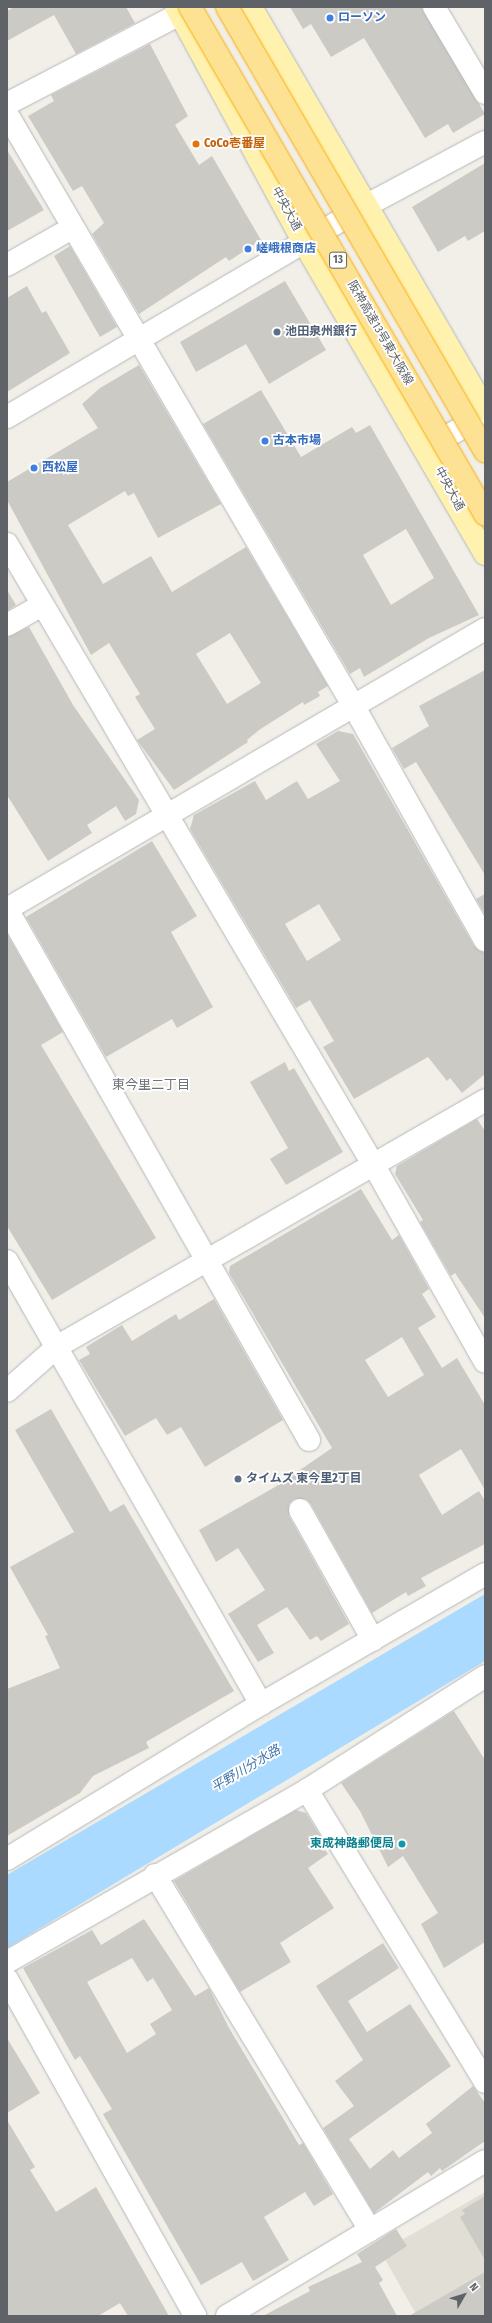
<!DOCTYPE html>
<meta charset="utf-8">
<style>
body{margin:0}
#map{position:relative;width:492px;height:2323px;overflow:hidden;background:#f1efe8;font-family:"Fira Sans Condensed","Noto Sans JP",sans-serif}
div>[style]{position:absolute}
.education>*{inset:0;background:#e1ded6}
.water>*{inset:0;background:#aadaff}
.building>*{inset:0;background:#cccac5}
.roads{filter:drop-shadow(0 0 1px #b5b8bc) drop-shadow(0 0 1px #b5b8bc)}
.minor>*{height:22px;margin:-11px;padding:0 11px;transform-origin:11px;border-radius:11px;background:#fff}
.major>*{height:22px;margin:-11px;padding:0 11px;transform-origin:11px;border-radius:11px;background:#fff2af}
.bridges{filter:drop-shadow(0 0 1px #f9ab00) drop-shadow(0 0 1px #f9ab00)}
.highway-bridge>*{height:22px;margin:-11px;padding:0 11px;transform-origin:11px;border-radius:11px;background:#fde293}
.dots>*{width:11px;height:11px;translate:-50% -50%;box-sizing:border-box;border:2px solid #fff;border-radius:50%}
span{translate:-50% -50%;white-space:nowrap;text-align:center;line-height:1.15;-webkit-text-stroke:3.5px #fff;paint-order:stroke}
.shield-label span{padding:1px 3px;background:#fff;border:1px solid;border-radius:3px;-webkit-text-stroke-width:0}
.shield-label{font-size:11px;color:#5f6368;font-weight:700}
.shop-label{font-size:12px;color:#366cbe;font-weight:700}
.left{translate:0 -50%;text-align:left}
.food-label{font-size:12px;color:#c56008;font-weight:700}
.street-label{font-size:12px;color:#5f6368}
.service-label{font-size:12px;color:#4e5e75;font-weight:700}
.culture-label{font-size:12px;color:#0d838f;font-weight:700}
.right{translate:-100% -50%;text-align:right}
.neighbourhood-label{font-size:13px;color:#70757a}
.water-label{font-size:13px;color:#4174aa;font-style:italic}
.frame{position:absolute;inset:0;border:8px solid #5f6368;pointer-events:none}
.north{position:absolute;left:444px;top:2275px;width:40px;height:40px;-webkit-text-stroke:3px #fff;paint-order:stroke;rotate:51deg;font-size:11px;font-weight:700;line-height:16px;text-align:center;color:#5f6368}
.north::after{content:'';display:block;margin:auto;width:14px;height:18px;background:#5f6368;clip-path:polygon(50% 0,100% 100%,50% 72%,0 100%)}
</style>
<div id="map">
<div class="education">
<i style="clip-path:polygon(485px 2192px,485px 2316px,417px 2316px,381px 2252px)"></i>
</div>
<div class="water">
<i style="clip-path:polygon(485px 1594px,485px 1661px,7px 1948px,7px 1875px)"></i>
</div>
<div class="building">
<i style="clip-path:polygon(14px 7px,126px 7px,135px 23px,76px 54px,54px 15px,7px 41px,7px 11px)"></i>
<i style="clip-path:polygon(290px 7px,422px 7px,485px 114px,453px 133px,448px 124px,425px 138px,364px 38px,331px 57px,311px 24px,303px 29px)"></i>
<i style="clip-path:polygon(150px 44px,188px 116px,175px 125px,199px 165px,212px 156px,261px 240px,229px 261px,226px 257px,139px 314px,92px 234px,104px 223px,82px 186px,73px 191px,28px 116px,54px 101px,51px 95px)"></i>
<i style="clip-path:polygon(7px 150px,44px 210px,7px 231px)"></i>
<i style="clip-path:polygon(485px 163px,485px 231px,468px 241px,465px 236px,438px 252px,412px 207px)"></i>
<i style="clip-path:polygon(70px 246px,117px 327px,100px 337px,54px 256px)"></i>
<i style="clip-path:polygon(285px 281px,326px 350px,269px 384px,246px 344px,196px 372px,180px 342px)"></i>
<i style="clip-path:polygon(27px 286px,42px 313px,46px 311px,70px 353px,7px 392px,7px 298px)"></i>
<i style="clip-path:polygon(evenodd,139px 365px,221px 504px,158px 538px,134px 493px,128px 496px,125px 491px,68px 525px,103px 584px,151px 556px,172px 592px,246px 547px,328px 686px,318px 692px,320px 696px,304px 705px,303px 702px,259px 730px,247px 740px,248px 742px,174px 790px,137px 740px,155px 729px,135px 697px,140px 694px,109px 643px,91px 655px,7px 500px,7px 482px,98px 428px,82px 404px,100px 388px,139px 365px,230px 633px,261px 683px,227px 704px,196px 654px,230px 633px)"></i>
<i style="clip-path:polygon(evenodd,261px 390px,301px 457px,352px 427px,356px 433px,370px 425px,479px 615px,429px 638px,364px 677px,360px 668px,350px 674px,203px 424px,261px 390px,406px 529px,434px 578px,391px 605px,363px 555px,406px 529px)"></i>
<i style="clip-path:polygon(7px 590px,16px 605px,7px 611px)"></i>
<i style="clip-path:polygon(29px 627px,73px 705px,139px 800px,136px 814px,125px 821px,116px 806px,87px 825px,92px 833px,48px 861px,7px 795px,7px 637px)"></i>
<i style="clip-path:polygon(485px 670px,485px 875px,416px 762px,404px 769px,392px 748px,429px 726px,419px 706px)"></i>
<i style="clip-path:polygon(evenodd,338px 731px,353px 734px,474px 946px,485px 952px,485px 1074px,462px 1093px,450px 1078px,447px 1081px,428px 1057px,354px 1099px,323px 1047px,334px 1041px,310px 1000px,296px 1008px,190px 829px,194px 815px,255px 781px,266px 800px,297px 781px,308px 799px,340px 781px,316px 744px,338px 731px,319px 904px,341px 940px,307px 961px,285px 924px,319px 904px)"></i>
<i style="clip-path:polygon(152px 841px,197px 916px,171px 932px,213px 1007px,177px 1028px,172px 1019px,106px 1057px,26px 917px)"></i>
<i style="clip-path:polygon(485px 894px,485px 914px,476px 899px)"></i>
<i style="clip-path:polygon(7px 934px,63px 1032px,41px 1045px,156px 1238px,52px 1300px,7px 1226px)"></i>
<i style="clip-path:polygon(285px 1062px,289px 1071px,294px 1068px,343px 1152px,286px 1185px,270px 1159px,288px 1148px,250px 1082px)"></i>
<i style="clip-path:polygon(477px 1119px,485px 1131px,485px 1318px,455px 1273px,451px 1276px,420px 1222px,423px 1220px,395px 1174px,397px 1166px)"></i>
<i style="clip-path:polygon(evenodd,361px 1189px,392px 1240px,399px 1235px,429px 1289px,422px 1294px,436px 1317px,418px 1328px,442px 1368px,457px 1358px,485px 1405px,485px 1490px,461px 1449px,419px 1475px,442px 1515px,479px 1491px,485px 1501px,485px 1544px,421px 1578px,426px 1586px,408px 1596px,406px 1592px,372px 1613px,311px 1504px,306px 1499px,294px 1499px,289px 1504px,289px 1516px,349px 1624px,321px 1641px,317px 1636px,310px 1640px,287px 1607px,257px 1625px,274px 1653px,258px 1662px,228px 1614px,265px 1590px,238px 1548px,216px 1562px,199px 1530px,275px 1487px,332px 1448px,229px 1273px,230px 1266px,361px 1189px,402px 1337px,424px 1375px,388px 1397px,365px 1360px,402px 1337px)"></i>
<i style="clip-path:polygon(214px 1299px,283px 1420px,205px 1467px,181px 1427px,167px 1435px,156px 1418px,125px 1436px,79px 1360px,90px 1354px,86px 1347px,122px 1325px,132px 1341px,176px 1314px,179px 1320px)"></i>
<i style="clip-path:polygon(51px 1409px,110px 1512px,124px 1504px,234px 1691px,146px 1742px,149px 1748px,93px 1776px,80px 1793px,7px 1836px,7px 1689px,60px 1668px,45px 1636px,48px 1635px,10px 1567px,74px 1532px,15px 1430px)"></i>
<i style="clip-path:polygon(454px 1711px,485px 1760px,485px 1942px,444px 1968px,421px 1924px,438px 1913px,403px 1856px,388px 1867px,360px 1811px,341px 1783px)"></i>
<i style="clip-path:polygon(296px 1810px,306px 1813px,326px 1845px,323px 1847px,328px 1854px,308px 1868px,334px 1908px,280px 1943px,291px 1962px,240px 1992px,174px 1881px)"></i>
<i style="clip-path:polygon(evenodd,144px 1919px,195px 1996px,209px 1988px,229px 2028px,299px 2145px,303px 2143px,333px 2194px,314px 2206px,305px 2192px,264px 2217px,289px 2260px,253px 2281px,242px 2262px,201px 2285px,103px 2114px,112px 2109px,80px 2056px,75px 2060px,23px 1968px,92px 1930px,101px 1945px,144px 1919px,132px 1958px,147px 1982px,153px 1978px,172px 2010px,150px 2024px,156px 2034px,127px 2053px,87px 1982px,132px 1958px)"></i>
<i style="clip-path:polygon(383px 1943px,399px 1968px,348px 2001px,367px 2032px,410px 2004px,451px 2066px,349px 2139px,370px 2169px,393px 2150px,399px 2158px,432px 2133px,426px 2124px,473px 2086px,485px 2103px,485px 2141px,442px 2171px,440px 2168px,431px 2176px,428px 2172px,374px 2213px,323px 2128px,354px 2106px,335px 2081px,363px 2060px,316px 1986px)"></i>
<i style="clip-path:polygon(7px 2038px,40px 2093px,7px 2113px)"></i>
<i style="clip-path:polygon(7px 2120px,35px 2167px,30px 2170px,56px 2212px,96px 2187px,169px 2316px,128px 2316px,120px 2303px,98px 2316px,7px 2316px)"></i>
<i style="clip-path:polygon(485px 2196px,485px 2260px,460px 2217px,465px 2214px,462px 2210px)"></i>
<i style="clip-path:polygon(396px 2229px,407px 2246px,375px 2267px,383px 2280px,379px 2283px,397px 2316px,263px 2316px,310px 2291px,308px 2287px,362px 2262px,357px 2254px)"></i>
<i style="clip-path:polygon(485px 2272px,485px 2316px,409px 2316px)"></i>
</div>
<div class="roads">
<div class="minor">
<i style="left:434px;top:7px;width:100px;rotate:59.3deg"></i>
<i style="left:7px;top:104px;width:195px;rotate:-27.5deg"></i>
<i style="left:7px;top:114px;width:685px;rotate:59.65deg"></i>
<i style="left:353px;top:705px;width:270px;rotate:60.7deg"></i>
<i style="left:7px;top:265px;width:75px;rotate:-29.6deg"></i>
<i style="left:7px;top:417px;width:418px;rotate:-30.5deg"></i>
<i style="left:367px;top:205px;width:134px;rotate:-28.1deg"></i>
<i style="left:426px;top:448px;width:68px;rotate:-29.2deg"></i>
<i style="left:7px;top:544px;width:720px;rotate:59.45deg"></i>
<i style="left:373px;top:1164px;width:227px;rotate:60.5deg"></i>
<i style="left:7px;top:625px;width:40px;rotate:-29.7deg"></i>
<i style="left:7px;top:1261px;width:511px;rotate:60.17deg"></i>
<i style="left:7px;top:1391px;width:68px;rotate:-41.4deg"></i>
<i style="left:58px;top:1346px;width:493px;rotate:-29.9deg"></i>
<i style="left:309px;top:1440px;width:611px;rotate:-119.63deg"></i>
<i style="left:7px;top:909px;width:554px;rotate:-30.36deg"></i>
<i style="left:300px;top:1510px;width:149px;rotate:60.7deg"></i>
<i style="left:307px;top:1790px;width:342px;rotate:58.6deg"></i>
<i style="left:7px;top:1859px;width:298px;rotate:-31.4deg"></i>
<i style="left:261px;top:1704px;width:259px;rotate:-30.1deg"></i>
<i style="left:155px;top:1875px;width:415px;rotate:58.8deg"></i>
<i style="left:7px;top:1962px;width:346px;rotate:-29.8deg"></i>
<i style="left:307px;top:1790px;width:211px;rotate:-32.6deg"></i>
<i style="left:7px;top:1979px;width:386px;rotate:60.8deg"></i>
<i style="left:227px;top:2316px;width:301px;rotate:-31deg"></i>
</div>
<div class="major">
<i style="left:176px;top:7px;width:268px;rotate:61.5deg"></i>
<i style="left:304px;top:243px;width:360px;rotate:59.8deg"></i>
<i style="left:251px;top:7px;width:465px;rotate:59.8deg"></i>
</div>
</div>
<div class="bridges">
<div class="highway-bridge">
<i style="left:190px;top:7px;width:587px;rotate:59.81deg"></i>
<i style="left:227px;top:7px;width:514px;rotate:59.84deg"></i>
</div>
</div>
<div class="dots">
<i style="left:330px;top:18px;background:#3f7fe0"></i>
<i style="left:196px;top:144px;background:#e8710a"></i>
<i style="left:248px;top:249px;background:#3f7fe0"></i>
<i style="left:277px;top:332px;background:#5c6f8a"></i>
<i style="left:265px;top:441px;background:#3f7fe0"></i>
<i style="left:34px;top:468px;background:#3f7fe0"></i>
<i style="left:238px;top:1479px;background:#5c6f8a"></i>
<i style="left:402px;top:1844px;background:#0f9aa8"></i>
</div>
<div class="shield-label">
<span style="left:338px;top:260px">13</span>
</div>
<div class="shop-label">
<span class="left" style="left:338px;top:18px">ローソン</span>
<span class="left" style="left:256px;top:249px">嵯峨根商店</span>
<span class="left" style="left:273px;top:441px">古本市場</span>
<span class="left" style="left:42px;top:468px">西松屋</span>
</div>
<div class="food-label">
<span class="left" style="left:204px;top:144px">CoCo壱番屋</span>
</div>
<div class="street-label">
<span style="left:286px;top:209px;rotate:61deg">中央大通</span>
<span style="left:380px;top:333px;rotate:60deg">阪神高速13号東大阪線</span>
<span style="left:449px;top:489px;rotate:61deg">中央大通</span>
</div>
<div class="service-label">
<span class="left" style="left:285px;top:332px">池田泉州銀行</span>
<span class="left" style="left:246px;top:1479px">タイムズ 東今里2丁目</span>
</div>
<div class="culture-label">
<span class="right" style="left:394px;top:1844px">東成神路郵便局</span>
</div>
<div class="neighbourhood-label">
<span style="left:151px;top:1085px">東今里二丁目</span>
</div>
<div class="water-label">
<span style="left:246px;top:1769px;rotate:-31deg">平野川分水路</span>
</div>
<div class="frame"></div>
<div class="north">N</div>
</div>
